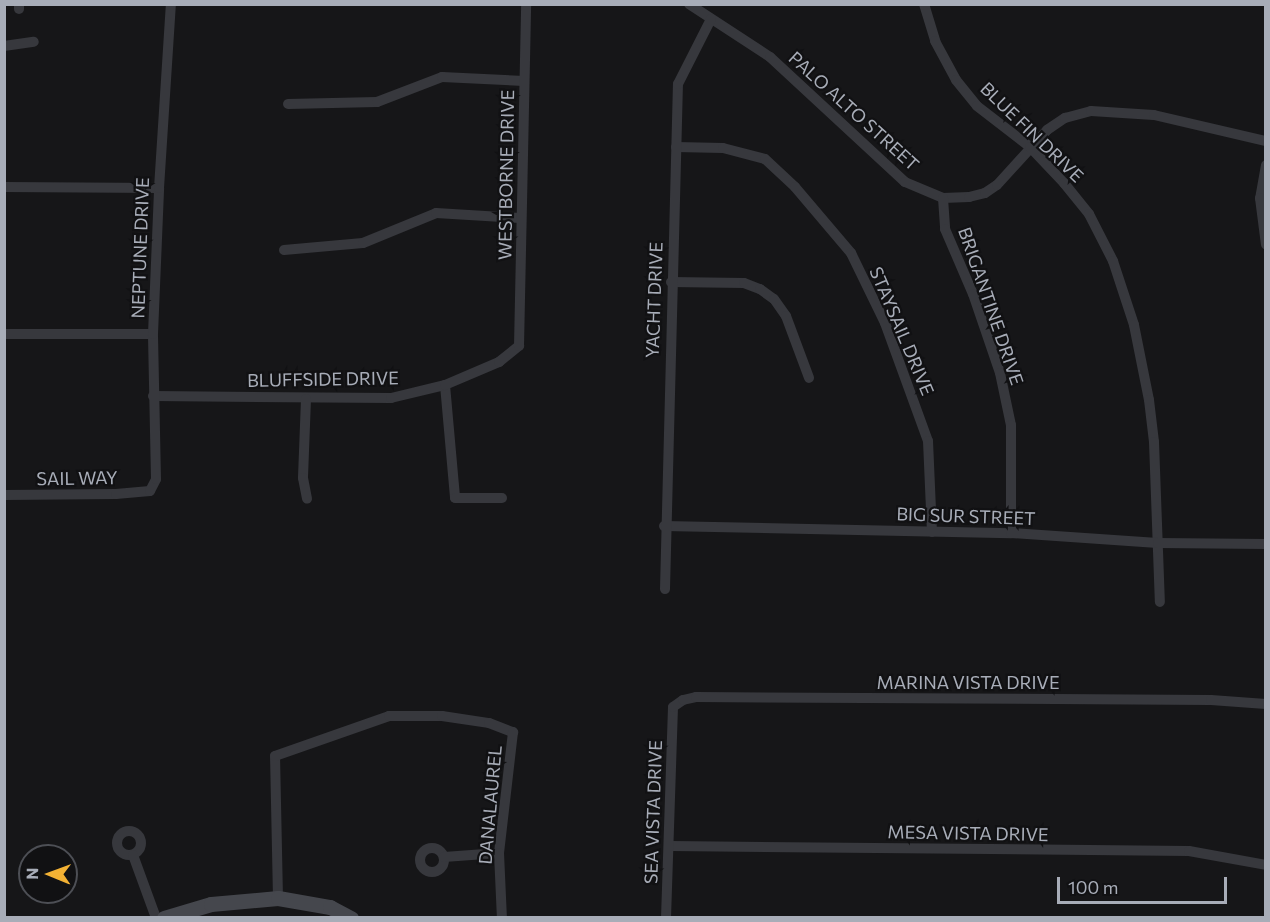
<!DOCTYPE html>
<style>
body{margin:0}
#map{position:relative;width:1270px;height:922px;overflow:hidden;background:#161618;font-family:Commissioner,sans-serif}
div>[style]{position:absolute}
.street>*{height:10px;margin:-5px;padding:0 5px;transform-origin:5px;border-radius:5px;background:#37383d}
.street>.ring{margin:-5px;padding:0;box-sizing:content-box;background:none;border:10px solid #37383d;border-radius:50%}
.secondary>*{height:15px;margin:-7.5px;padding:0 7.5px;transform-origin:7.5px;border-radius:7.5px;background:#45474d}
span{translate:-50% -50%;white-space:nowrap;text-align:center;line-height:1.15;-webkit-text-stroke:4.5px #111113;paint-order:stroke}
.street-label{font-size:18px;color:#a8adb8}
.frame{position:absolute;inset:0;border:6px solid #a8adb8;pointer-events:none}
.north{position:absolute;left:18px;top:844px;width:60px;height:60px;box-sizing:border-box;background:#111113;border:2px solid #4d4f55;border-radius:50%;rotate:271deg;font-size:16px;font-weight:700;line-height:24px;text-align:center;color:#a8adb8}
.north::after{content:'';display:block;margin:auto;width:21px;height:27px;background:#f2b134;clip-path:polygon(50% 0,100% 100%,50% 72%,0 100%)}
.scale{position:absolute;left:1057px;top:877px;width:170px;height:27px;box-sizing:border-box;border:3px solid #a8adb8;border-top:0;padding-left:8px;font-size:18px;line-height:21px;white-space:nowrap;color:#a8adb8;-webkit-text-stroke:4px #111113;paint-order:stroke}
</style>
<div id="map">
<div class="street">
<i style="left:689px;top:4px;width:97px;rotate:33.2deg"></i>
<i style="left:770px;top:57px;width:184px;rotate:42.8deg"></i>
<i style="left:905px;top:182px;width:41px;rotate:22.8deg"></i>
<i style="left:943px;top:198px;width:26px;rotate:-2deg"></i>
<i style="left:969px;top:197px;width:16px;rotate:-14deg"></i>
<i style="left:985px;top:193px;width:14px;rotate:-34deg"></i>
<i style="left:997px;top:185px;width:74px;rotate:-47.7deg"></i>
<i style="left:1047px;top:130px;width:22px;rotate:-34deg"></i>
<i style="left:1065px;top:118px;width:27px;rotate:-15deg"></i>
<i style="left:1091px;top:111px;width:63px;rotate:3.6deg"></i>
<i style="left:1154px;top:115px;width:115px;rotate:13.1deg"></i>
<i style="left:924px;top:4px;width:39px;rotate:73deg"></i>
<i style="left:935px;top:41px;width:44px;rotate:61.7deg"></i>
<i style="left:956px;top:80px;width:33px;rotate:51deg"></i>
<i style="left:977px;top:106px;width:67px;rotate:37.7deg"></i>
<i style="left:1030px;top:147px;width:50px;rotate:46.6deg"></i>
<i style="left:1064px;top:183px;width:40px;rotate:51deg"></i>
<i style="left:1089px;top:214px;width:53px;rotate:62.9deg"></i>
<i style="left:1113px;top:261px;width:67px;rotate:71.8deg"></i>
<i style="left:1134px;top:325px;width:76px;rotate:78.7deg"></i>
<i style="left:1149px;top:400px;width:42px;rotate:83.2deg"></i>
<i style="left:1154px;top:442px;width:160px;rotate:87.9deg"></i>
<i style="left:19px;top:9px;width:5px;rotate:-90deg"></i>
<i style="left:4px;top:46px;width:30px;rotate:-8deg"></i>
<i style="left:288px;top:104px;width:89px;rotate:-1.3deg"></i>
<i style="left:377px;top:102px;width:70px;rotate:-21deg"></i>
<i style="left:442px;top:77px;width:82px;rotate:2.8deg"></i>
<i style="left:676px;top:147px;width:47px;rotate:1.2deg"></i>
<i style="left:723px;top:148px;width:43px;rotate:14.7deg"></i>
<i style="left:765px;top:159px;width:41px;rotate:43deg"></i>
<i style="left:795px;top:187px;width:87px;rotate:49.7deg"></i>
<i style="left:851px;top:253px;width:78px;rotate:64.1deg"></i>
<i style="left:885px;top:323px;width:126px;rotate:70deg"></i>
<i style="left:928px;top:441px;width:91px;rotate:87.5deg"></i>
<i style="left:1266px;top:165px;width:34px;rotate:100deg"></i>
<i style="left:1260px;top:198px;width:47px;rotate:82.7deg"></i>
<i style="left:4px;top:187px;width:155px;rotate:0.4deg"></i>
<i style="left:943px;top:198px;width:31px;rotate:86deg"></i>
<i style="left:945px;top:229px;width:71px;rotate:66.7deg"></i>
<i style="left:973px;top:294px;width:83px;rotate:71.1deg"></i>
<i style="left:1000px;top:373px;width:53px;rotate:78.1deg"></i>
<i style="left:1011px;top:425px;width:108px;rotate:90deg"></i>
<i style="left:284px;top:250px;width:79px;rotate:-5.1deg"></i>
<i style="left:363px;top:243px;width:79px;rotate:-22.3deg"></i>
<i style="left:436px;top:213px;width:84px;rotate:3.4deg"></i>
<i style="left:671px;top:282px;width:73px;rotate:0.8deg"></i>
<i style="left:744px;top:283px;width:17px;rotate:21deg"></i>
<i style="left:760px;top:289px;width:17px;rotate:36deg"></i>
<i style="left:774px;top:299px;width:21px;rotate:55deg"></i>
<i style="left:786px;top:316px;width:66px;rotate:69.6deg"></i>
<i style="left:4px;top:334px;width:149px"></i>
<i style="left:445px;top:385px;width:113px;rotate:84.9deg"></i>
<i style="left:455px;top:498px;width:47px"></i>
<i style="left:153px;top:396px;width:238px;rotate:0.5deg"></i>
<i style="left:391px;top:398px;width:56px;rotate:-13.5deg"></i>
<i style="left:445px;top:385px;width:59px;rotate:-23.1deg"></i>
<i style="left:499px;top:362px;width:26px;rotate:-39deg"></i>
<i style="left:519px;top:346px;width:342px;rotate:-88.8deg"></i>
<i style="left:306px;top:399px;width:79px;rotate:92.2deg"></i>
<i style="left:303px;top:478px;width:21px;rotate:79deg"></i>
<i style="left:4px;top:495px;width:112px;rotate:-0.5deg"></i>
<i style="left:116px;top:494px;width:34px;rotate:-5deg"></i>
<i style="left:150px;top:491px;width:13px;rotate:-63deg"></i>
<i style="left:156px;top:479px;width:145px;rotate:-91.2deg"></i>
<i style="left:153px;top:334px;width:146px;rotate:-87.6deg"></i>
<i style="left:159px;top:188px;width:184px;rotate:-86.3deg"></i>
<i style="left:664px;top:526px;width:347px;rotate:1.2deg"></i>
<i style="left:1011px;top:533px;width:147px;rotate:3.9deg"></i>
<i style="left:1158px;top:543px;width:108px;rotate:0.5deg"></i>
<i style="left:665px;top:589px;width:505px;rotate:-88.53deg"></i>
<i style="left:678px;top:84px;width:73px;rotate:-63.1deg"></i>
<i class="ring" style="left:117px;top:831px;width:14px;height:14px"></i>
<i style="left:670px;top:846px;width:519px;rotate:0.55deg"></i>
<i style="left:1189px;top:851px;width:78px;rotate:10.3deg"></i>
<i class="ring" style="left:420px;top:848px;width:14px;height:14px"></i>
<i style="left:133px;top:855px;width:67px;rotate:69.9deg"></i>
<i style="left:444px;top:857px;width:55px;rotate:-4.2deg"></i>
<i style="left:278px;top:898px;width:142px;rotate:-91.2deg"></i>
<i style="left:275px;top:756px;width:121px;rotate:-19.3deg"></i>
<i style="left:389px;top:716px;width:53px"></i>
<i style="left:442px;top:716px;width:48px;rotate:8.5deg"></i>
<i style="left:489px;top:723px;width:26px;rotate:21deg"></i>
<i style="left:513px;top:732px;width:122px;rotate:96.6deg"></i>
<i style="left:499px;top:853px;width:65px;rotate:87.4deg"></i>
<i style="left:666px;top:918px;width:211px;rotate:-88.1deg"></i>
<i style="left:673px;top:707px;width:12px;rotate:-35deg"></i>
<i style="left:683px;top:700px;width:13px;rotate:-13deg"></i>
<i style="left:696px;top:697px;width:515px;rotate:0.33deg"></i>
<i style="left:1211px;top:700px;width:55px;rotate:4.2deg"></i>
</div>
<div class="secondary">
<i style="left:164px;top:918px;width:49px;rotate:-16.6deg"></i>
<i style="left:211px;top:904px;width:67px;rotate:-5.1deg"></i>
<i style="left:278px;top:898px;width:53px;rotate:9.8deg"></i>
<i style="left:330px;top:907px;width:24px;rotate:28deg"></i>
</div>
<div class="street-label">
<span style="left:854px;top:111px;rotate:42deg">PALO ALTO STREET</span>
<span style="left:1032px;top:132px;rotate:44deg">BLUE FIN DRIVE</span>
<span style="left:506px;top:175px;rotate:-89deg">WESTBORNE DRIVE</span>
<span style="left:140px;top:248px;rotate:-88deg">NEPTUNE DRIVE</span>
<span style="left:654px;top:300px;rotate:-88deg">YACHT DRIVE</span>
<span style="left:991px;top:306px;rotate:71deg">BRIGANTINE DRIVE</span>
<span style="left:902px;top:331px;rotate:67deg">STAYSAIL DRIVE</span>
<span style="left:323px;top:379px;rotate:-1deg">BLUFFSIDE DRIVE</span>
<span style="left:77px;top:478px;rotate:-1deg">SAIL WAY</span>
<span style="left:966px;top:516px;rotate:2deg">BIG SUR STREET</span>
<span style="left:968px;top:682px">MARINA VISTA DRIVE</span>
<span style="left:490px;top:805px;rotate:-85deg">DANALAUREL</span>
<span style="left:653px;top:812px;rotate:-88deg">SEA VISTA DRIVE</span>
<span style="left:968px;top:833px;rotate:1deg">MESA VISTA DRIVE</span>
</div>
<div class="frame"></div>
<div class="north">N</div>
<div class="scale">100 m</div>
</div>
